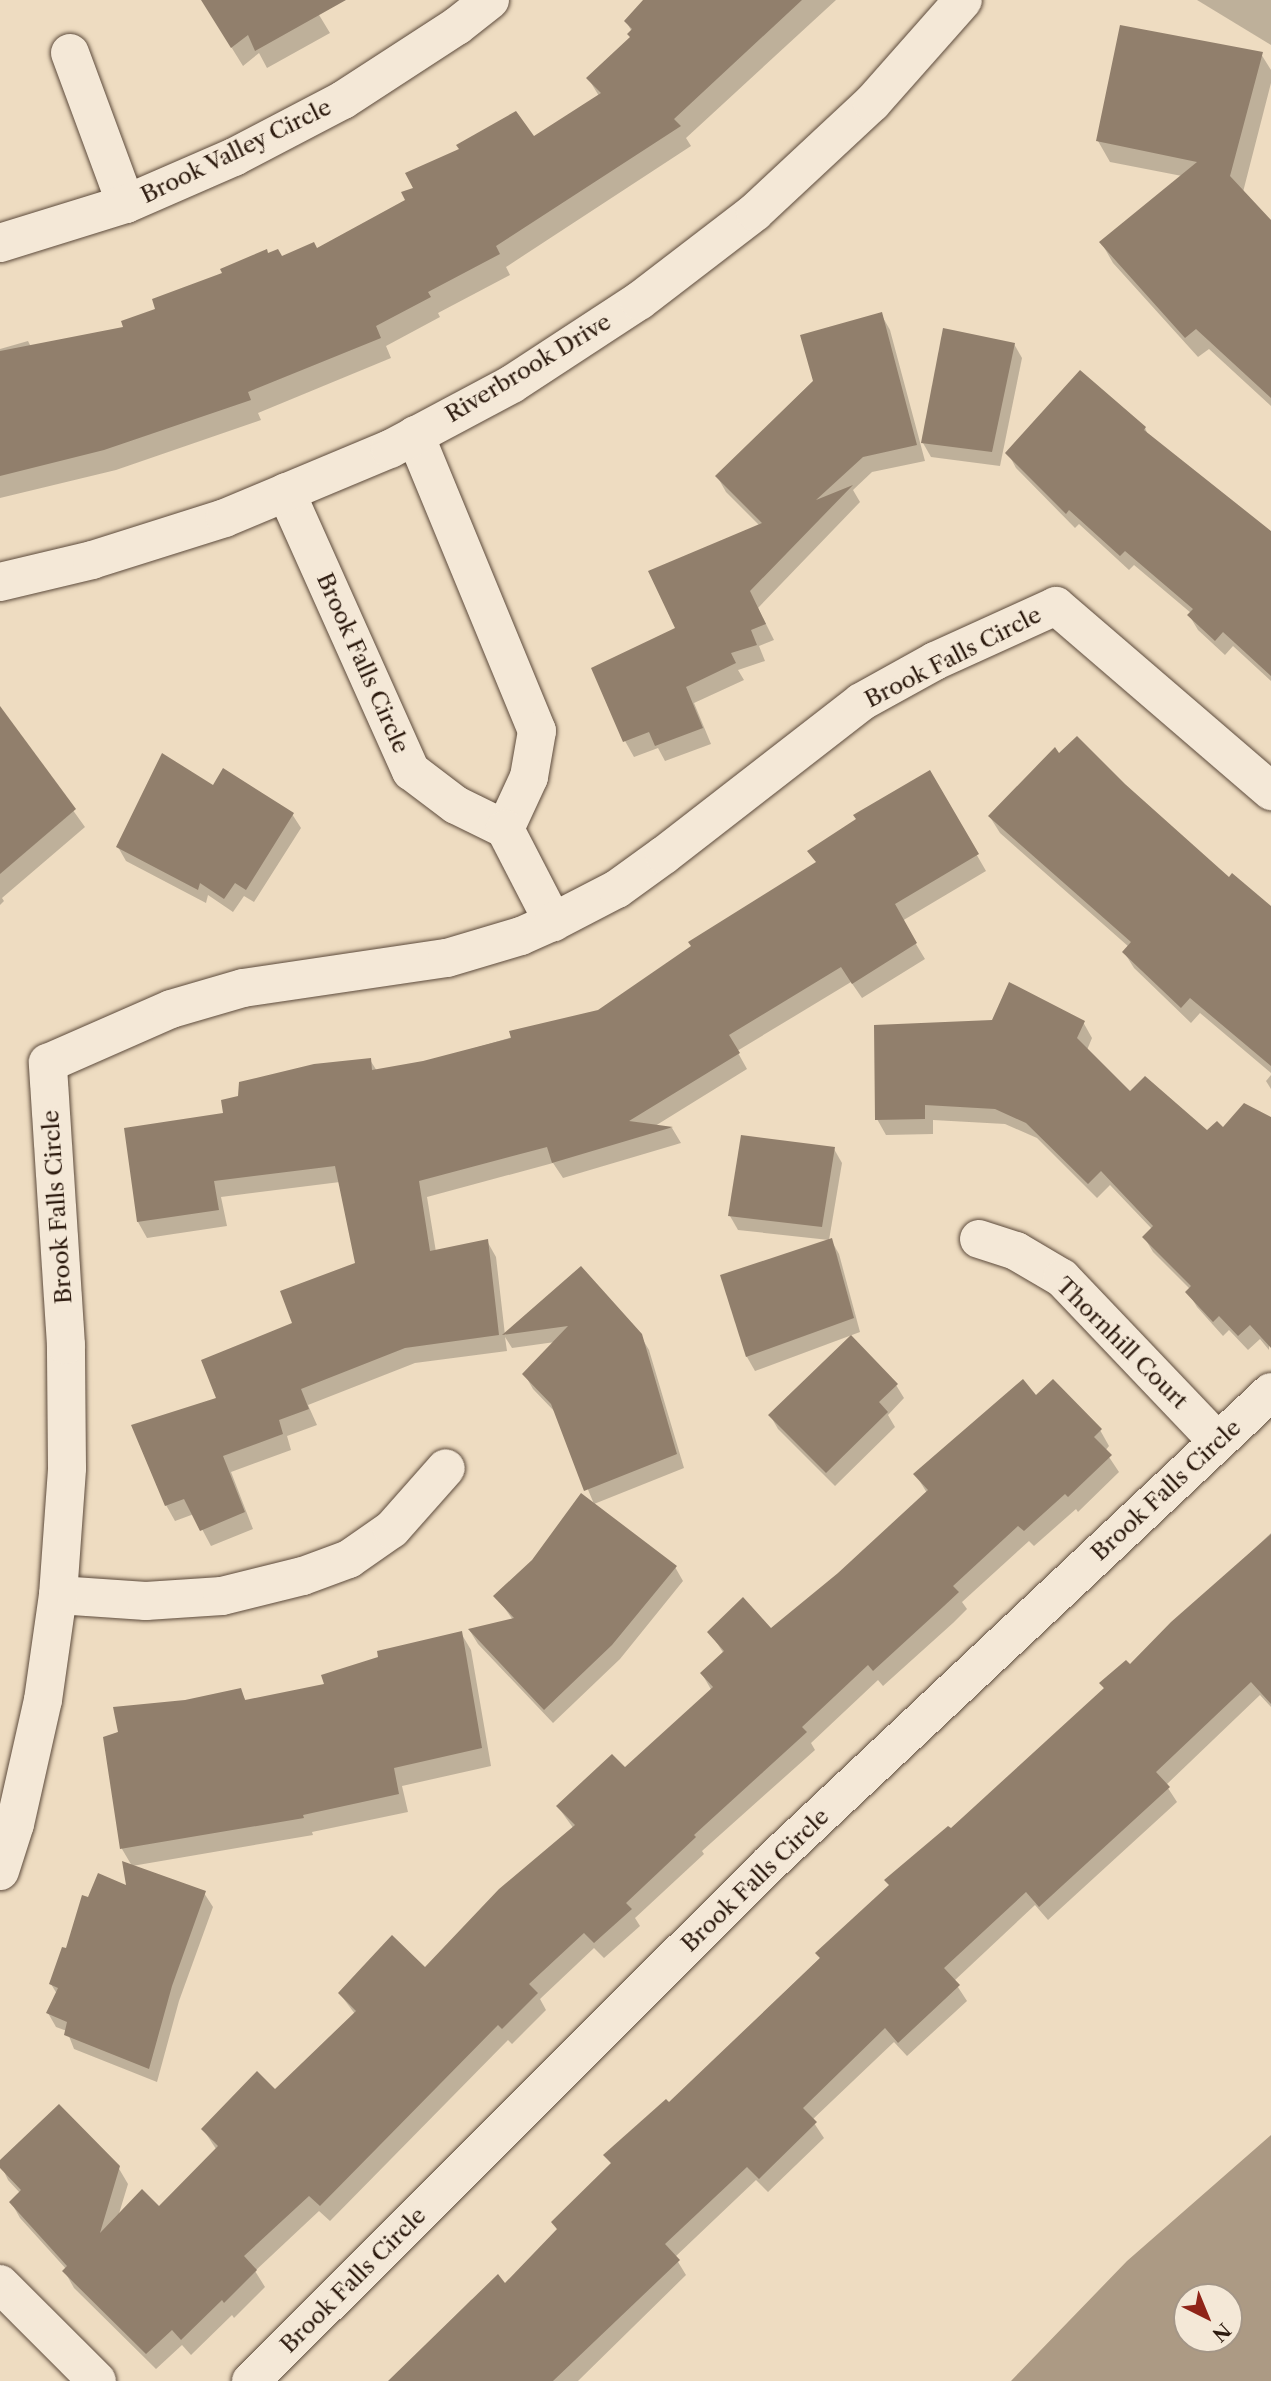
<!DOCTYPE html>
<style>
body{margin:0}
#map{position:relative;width:1271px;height:2381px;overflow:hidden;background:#eedcc1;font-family:"Libre Caslon Text",serif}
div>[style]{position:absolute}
.water>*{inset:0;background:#ac9a84}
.shadow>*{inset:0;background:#0003}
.building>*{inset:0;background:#917f6c}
.roads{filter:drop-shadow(0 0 2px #5d4b3c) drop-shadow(0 0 2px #5d4b3c)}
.street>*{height:38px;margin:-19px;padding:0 19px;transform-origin:19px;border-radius:19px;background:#f4e8d7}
.secondary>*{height:38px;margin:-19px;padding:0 19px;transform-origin:19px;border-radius:19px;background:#f4e8d7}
span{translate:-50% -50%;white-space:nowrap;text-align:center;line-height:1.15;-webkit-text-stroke:5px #f4e8d7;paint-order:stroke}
.street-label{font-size:23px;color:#2d1b0f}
.north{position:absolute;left:1173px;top:2283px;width:70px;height:70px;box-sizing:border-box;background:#f4e8d7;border:2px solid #a49687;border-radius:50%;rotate:137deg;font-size:19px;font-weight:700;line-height:28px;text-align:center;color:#2d1b0f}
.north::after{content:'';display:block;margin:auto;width:24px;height:32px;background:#8f2418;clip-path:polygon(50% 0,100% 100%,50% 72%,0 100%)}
</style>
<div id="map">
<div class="water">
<i style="clip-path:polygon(evenodd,1271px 2135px,1271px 2381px,1011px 2381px,1127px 2261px,1271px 2135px,1187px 2297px,1229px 2297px,1229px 2339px,1187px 2339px,1187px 2297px)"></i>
</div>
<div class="shadow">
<i style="clip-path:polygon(202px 0,310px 0,330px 33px,267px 68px,259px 53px,243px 66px)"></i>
<i style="clip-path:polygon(646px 0,836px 0,686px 138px,691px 146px,506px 267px,510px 275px,438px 313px,440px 317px,386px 346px,391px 358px,258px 413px,261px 420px,116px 470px,0 498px,0 349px,28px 341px,31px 347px,125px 329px,268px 255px,282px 258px,317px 250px,534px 138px,599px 96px,588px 78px,631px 38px,632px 32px,626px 21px)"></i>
<i style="clip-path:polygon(1197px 0,1271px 0,1271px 45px)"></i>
<i style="clip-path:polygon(1261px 54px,1271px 70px,1271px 83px,1243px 192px,1271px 223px,1271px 406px,1209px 349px,1198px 357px,1113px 263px,1101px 242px,1182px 176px,1110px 162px,1098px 141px)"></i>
<i style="clip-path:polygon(881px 314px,890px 330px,925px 461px,872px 472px,853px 490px,860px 502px,758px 608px,774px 640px,759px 646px,765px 661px,738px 670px,744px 680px,694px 703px,711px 744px,665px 761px,658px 748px,634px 757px,625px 741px,677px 629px,760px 526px,726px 492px,717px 476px)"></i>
<i style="clip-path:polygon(1014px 344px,1022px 358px,1000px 466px,931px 457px,923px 443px)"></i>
<i style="clip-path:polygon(1145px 428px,1149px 437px,1271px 533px,1271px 681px,1233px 646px,1225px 655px,1198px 630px,1189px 615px,1191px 613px,1134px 565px,1129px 570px,1079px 524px,1075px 528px,1016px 468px,1008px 453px)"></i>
<i style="clip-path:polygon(0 709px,85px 827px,2px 898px,4px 901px,0 905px)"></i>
<i style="clip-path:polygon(1059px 755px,1124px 785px,1229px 880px,1271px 909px,1271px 1073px,1200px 1013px,1191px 1023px,1134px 968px,1124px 952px,1129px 947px,1000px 833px,990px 817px)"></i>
<i style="clip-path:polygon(929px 772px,986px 871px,902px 921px,925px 959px,862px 998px,851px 982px,737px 1051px,747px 1069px,655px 1126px,672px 1128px,681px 1143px,563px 1178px,553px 1163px,427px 1197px,436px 1252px,487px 1241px,496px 1257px,505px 1335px,581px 1268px,640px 1335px,649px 1350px,684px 1468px,594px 1504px,556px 1413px,533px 1389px,525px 1375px,555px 1342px,512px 1348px,505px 1337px,507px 1351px,415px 1363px,308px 1405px,317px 1425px,287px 1436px,291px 1450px,231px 1472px,253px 1529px,211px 1546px,194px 1514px,175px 1521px,166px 1505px,218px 1399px,357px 1264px,340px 1182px,221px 1197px,227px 1226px,147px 1238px,138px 1222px,126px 1129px,225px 1114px,370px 1060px,377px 1071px,423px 1063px,598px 1012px,817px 864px)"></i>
<i style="clip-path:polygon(213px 787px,292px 814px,301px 828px,254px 902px,244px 896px,233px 912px,208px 895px,206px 903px,126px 861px,118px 847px)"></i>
<i style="clip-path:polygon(1083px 1022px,1092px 1038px,1087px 1050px,1130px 1093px,1207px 1133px,1271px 1176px,1269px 1350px,1260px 1339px,1248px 1350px,1229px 1330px,1223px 1336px,1197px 1307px,1188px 1292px,1190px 1289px,1153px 1252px,1144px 1237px,1152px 1229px,1110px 1185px,1097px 1198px,1037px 1138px,1005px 1124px,933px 1120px,933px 1134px,886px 1135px,877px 1119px)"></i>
<i style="clip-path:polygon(1271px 1075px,1271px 1089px,1266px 1081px)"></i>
<i style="clip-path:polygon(834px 1149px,842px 1163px,829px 1240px,738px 1230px,730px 1216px)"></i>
<i style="clip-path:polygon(831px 1240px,839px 1254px,860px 1332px,755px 1371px,747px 1357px,722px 1276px)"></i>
<i style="clip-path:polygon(896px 1385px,904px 1398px,888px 1415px,895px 1427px,835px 1486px,778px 1429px,770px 1415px)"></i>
<i style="clip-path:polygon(1036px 1397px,1100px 1430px,1109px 1446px,1105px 1451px,1119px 1472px,1078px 1512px,1076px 1509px,1034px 1546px,1029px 1541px,962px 1602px,967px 1609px,953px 1623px,883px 1686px,878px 1680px,811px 1743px,815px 1750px,702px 1851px,704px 1854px,635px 1918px,640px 1926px,604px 1958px,594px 1948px,540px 1999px,546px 2010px,512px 2044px,508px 2040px,330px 2221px,319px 2211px,255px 2271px,265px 2287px,234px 2318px,232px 2315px,191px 2355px,182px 2345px,156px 2369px,74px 2288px,65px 2272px,67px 2270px,20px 2218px,11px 2202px,20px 2193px,8px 2180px,0 2163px,118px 2167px,128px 2184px,118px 2217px,159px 2208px,216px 2149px,203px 2129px,275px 2092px,355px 2014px,340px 1994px,425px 1970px,574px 1829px,558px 1807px,625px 1770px,712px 1691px,702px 1674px,724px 1654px,710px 1632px,771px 1631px,840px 1575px,927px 1493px,916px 1475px)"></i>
<i style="clip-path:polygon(1271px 1533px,1271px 1707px,1260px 1695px,1166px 1785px,1177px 1802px,1048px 1920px,1035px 1905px,954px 1981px,967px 2001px,907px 2056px,894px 2042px,812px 2120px,824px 2138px,768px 2192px,756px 2180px,675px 2257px,686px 2275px,578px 2381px,391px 2381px,471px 2300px,505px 2285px,558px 2231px,553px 2222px,612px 2165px,606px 2155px,669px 2104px,951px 1831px,1105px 1690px,1101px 1683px,1130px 1666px)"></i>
<i style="clip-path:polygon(675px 1567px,683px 1581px,620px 1659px,553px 1723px,478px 1644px,470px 1631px,513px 1620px,496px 1596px)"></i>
<i style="clip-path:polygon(461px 1633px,471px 1650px,491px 1766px,402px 1786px,408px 1812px,312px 1832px,313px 1835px,132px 1866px,122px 1849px,105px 1738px,185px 1702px,240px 1690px,246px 1701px,327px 1685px)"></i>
<i style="clip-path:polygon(128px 1888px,204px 1893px,213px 1907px,179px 2001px,157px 2082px,74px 2049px,67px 2031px,56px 2027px,48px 2013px,57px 1994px,51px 1984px,89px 1899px)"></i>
</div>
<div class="building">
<i style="clip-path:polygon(201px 0,346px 0,255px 51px,248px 35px,231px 48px)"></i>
<i style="clip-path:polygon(643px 0,802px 0,674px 119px,681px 126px,496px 246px,500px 254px,428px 292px,431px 297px,376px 326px,381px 338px,248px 392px,251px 400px,104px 450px,0 476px,0 351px,123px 327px,121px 321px,155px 309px,152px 299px,222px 273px,220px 269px,267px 249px,268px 253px,278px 249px,282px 256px,314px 242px,317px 248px,405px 200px,401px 192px,413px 188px,405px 173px,459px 149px,456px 145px,516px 111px,534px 136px,601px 93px,586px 78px,630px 37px,627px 34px,632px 29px,624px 21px)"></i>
<i style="clip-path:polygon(1120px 25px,1263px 52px,1230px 176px,1271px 220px,1271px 398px,1196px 329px,1185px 338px,1099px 242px,1197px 162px,1096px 141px)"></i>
<i style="clip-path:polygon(882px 312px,917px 445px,863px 457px,816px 500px,853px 485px,750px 591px,766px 624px,751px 630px,757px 645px,731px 653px,736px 663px,686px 687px,703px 728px,655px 746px,649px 732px,623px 742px,591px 668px,675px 628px,648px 571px,762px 523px,715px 476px,813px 381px,800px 335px)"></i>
<i style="clip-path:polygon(943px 328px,1015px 343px,992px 452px,921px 443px)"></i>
<i style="clip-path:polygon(1080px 370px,1146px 427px,1144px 430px,1271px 531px,1271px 676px,1223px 632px,1215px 641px,1187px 615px,1193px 609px,1125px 551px,1120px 556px,1069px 510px,1066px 514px,1005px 453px)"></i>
<i style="clip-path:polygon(0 706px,76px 809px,0 874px)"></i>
<i style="clip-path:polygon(1077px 736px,1125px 784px,1229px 877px,1232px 873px,1271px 906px,1271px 1066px,1190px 998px,1181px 1008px,1122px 952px,1131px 942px,988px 816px,1055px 747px,1059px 753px)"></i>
<i style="clip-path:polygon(162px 753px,213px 785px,223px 768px,294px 813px,246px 890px,235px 883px,224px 899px,200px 883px,198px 890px,116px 847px)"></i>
<i style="clip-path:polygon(930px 770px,979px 854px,895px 904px,917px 943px,852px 984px,841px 967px,729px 1035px,740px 1053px,629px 1121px,673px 1127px,552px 1163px,547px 1147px,419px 1181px,430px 1251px,488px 1239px,499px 1335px,405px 1348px,301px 1389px,309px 1409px,279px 1420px,283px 1434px,223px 1456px,245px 1512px,200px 1531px,184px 1499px,165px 1506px,131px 1425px,216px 1398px,201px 1360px,292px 1323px,280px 1291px,355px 1263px,335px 1166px,214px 1181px,219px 1210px,137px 1222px,124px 1128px,223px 1113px,221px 1100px,238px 1096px,239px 1082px,314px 1064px,371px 1058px,372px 1070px,423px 1061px,511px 1038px,509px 1031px,598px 1010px,691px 946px,688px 942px,816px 862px,807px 851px,856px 819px,853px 815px)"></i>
<i style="clip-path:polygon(1009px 982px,1085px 1021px,1077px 1038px,1130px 1091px,1145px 1076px,1207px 1130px,1217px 1121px,1223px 1127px,1244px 1103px,1271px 1117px,1271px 1348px,1250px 1325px,1238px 1336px,1219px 1316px,1213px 1322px,1185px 1292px,1191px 1286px,1142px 1237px,1153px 1226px,1101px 1171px,1088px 1184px,1026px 1123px,995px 1109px,925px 1105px,925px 1119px,875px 1120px,874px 1025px,992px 1020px)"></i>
<i style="clip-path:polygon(741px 1135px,835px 1147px,822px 1227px,728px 1216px)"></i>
<i style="clip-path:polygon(832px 1238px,854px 1318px,746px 1357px,720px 1275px)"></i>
<i style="clip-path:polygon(581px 1266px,642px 1334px,677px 1454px,584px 1491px,551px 1404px,522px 1374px,568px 1326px,502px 1335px)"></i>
<i style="clip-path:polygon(851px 1335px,898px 1384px,879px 1402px,888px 1412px,826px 1473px,768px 1415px)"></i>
<i style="clip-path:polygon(1023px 1379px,1036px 1395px,1053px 1379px,1102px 1429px,1094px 1437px,1112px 1455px,1068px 1497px,1065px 1494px,1024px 1531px,1018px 1526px,953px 1586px,959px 1592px,944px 1606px,873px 1671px,868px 1665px,802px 1727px,807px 1732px,694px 1835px,696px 1837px,626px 1903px,632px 1909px,594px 1943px,584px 1933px,529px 1984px,538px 1993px,502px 2029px,498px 2025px,320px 2206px,309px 2196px,244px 2256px,257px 2270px,224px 2303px,222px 2300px,181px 2340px,172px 2330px,146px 2354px,62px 2271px,67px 2266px,9px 2202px,21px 2190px,0 2168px,0 2160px,59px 2104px,120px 2166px,100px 2233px,142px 2189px,159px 2206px,218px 2146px,201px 2129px,257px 2071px,275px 2089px,356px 2011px,338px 1993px,392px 1935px,425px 1967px,499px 1889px,575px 1825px,556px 1806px,612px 1754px,625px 1767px,713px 1687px,700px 1673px,724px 1651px,707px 1632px,743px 1597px,771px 1628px,838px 1573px,928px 1490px,913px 1474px)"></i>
<i style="clip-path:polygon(581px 1493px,677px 1566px,612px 1645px,544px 1710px,468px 1629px,514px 1618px,493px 1596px,532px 1560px)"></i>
<i style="clip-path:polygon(1271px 1534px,1271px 1704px,1251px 1682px,1156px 1772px,1170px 1787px,1039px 1907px,1026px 1892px,944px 1968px,960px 1985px,898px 2043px,885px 2028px,803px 2108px,817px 2122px,759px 2179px,747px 2167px,665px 2244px,680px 2260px,553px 2381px,388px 2381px,498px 2274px,505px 2283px,557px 2229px,551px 2222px,611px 2163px,603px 2155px,666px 2099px,669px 2102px,820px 1958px,815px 1953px,889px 1885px,884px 1880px,948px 1826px,951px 1828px,1104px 1688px,1099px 1683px,1126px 1660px,1130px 1664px,1171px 1622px)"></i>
<i style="clip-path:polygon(462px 1631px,482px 1748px,394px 1768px,399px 1794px,303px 1815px,304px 1818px,120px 1849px,103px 1737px,118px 1732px,113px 1707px,185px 1700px,241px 1688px,245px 1700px,324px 1684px,321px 1675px,378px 1657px,377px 1651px)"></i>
<i style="clip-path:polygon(122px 1861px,206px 1891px,172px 1986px,149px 2069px,64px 2035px,67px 2022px,46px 2013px,58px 1988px,49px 1984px,62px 1947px,66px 1948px,82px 1895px,88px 1897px,98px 1873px,126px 1885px)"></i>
</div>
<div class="roads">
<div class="street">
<i style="left:70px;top:53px;width:161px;rotate:69.7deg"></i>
<i style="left:0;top:243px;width:132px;rotate:-17.2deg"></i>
<i style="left:126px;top:204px;width:118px;rotate:-23.5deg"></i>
<i style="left:234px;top:157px;width:123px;rotate:-27.6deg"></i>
<i style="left:343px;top:100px;width:136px;rotate:-33deg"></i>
<i style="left:457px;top:26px;width:42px;rotate:-38.2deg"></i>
<i style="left:415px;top:435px;width:320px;rotate:67.6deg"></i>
<i style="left:537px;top:731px;width:47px;rotate:99.9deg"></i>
<i style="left:529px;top:777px;width:57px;rotate:114.8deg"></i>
<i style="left:286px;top:492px;width:306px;rotate:65.9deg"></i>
<i style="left:411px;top:771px;width:56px;rotate:37.1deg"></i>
<i style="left:456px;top:805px;width:55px;rotate:26.1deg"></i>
<i style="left:505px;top:829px;width:105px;rotate:62.7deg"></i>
<i style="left:979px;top:1239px;width:39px;rotate:18deg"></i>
<i style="left:1016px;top:1251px;width:53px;rotate:30.4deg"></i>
<i style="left:1062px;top:1278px;width:226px;rotate:46.4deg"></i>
<i style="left:58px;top:1595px;width:88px;rotate:3.9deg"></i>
<i style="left:146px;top:1601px;width:76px;rotate:-3.8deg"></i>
<i style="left:222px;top:1596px;width:83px;rotate:-13.9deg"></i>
<i style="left:303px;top:1576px;width:49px;rotate:-20.3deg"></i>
<i style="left:349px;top:1559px;width:52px;rotate:-34.9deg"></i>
<i style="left:392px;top:1529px;width:81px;rotate:-48.5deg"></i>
<i style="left:0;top:1871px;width:49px;rotate:-72.3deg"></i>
<i style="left:15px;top:1824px;width:127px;rotate:-77.3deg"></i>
<i style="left:43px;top:1700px;width:106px;rotate:-81.9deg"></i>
<i style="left:58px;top:1595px;width:127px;rotate:-85.9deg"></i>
<i style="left:67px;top:1468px;width:123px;rotate:-90.5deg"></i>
<i style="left:66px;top:1345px;width:283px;rotate:-93.7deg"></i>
<i style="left:48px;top:1063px;width:134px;rotate:-23.7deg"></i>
<i style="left:171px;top:1009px;width:75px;rotate:-16.3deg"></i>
<i style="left:243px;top:988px;width:206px;rotate:-8.4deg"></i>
<i style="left:447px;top:958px;width:77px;rotate:-16.6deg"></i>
<i style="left:521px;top:936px;width:35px;rotate:-24deg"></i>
<i style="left:553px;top:922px;width:72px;rotate:-27.3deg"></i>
<i style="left:617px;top:889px;width:58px;rotate:-35.9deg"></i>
<i style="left:664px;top:855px;width:249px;rotate:-37.8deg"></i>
<i style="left:861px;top:702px;width:85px;rotate:-29deg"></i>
<i style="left:935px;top:661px;width:133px;rotate:-24.4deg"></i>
<i style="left:1056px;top:606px;width:284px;rotate:40.7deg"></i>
<i style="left:0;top:2284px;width:137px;rotate:45deg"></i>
<i style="left:251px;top:2381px;width:735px;rotate:-44.94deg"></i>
<i style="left:771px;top:1862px;width:686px;rotate:-43.23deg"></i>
</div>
<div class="secondary">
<i style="left:0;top:582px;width:95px;rotate:-13.4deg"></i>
<i style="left:92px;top:560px;width:139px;rotate:-17.5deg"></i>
<i style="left:225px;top:518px;width:179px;rotate:-22.7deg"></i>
<i style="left:390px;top:449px;width:138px;rotate:-28deg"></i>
<i style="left:512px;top:384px;width:152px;rotate:-33.2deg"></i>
<i style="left:639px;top:301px;width:146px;rotate:-37.5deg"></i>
<i style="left:755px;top:212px;width:160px;rotate:-43deg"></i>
<i style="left:872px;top:103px;width:137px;rotate:-48.5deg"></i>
</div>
</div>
<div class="street-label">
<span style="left:236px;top:151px;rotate:-26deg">Brook Valley Circle</span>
<span style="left:528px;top:368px;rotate:-31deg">Riverbrook Drive</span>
<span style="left:953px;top:657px;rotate:-27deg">Brook Falls Circle</span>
<span style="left:363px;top:663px;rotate:66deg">Brook Falls Circle</span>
<span style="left:57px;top:1207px;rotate:-94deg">Brook Falls Circle</span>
<span style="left:1122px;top:1343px;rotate:45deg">Thornhill Court</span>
<span style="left:1166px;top:1490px;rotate:-43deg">Brook Falls Circle</span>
<span style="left:755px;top:1880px;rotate:-44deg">Brook Falls Circle</span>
<span style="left:353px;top:2280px;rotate:-45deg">Brook Falls Circle</span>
</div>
<div class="north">N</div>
</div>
